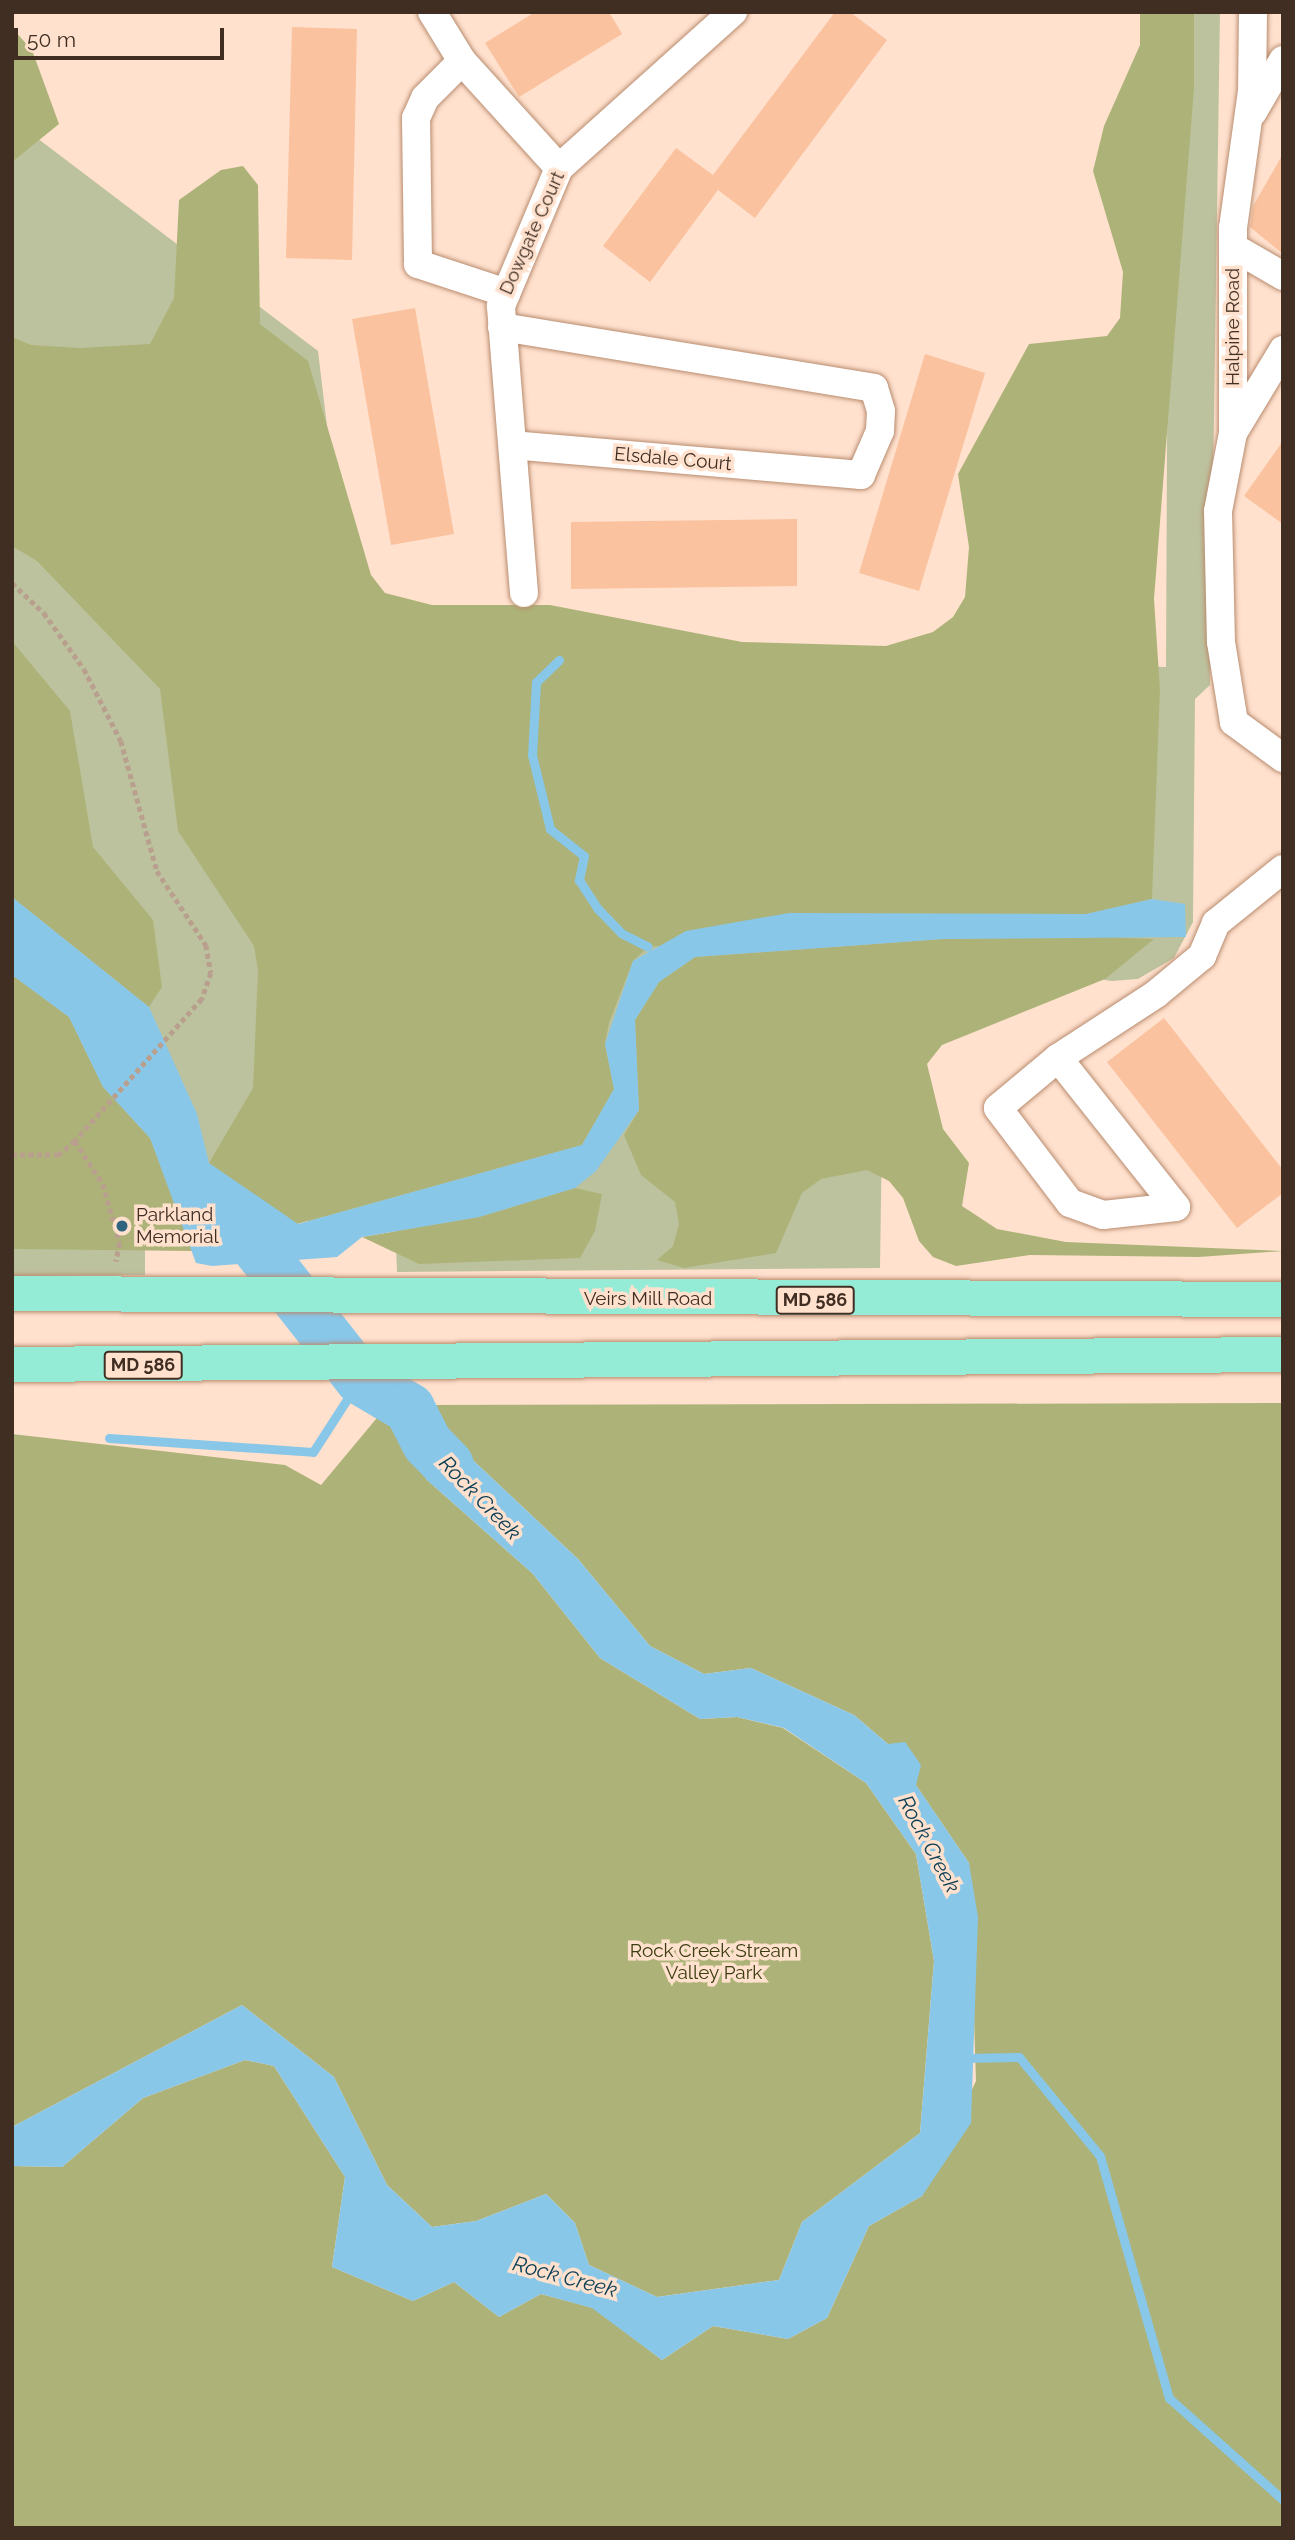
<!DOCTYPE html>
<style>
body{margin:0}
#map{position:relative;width:1295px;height:2540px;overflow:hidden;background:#ffe1ce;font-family:Raleway,sans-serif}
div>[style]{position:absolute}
.green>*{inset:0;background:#bdc29e}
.forest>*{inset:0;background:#adb378}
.water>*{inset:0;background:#89c7e9}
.stream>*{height:9px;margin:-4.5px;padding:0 4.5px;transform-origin:4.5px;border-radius:4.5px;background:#89c7e9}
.river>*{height:51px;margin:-25.5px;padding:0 25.5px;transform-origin:25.5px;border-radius:25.5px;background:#89c7e9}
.building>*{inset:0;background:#fac29e}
.path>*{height:4.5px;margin-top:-2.25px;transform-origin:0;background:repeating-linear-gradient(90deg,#b99f8e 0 5px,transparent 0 8.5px)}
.roads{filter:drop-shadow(0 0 2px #b98c6f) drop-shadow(0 0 2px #b98c6f)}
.minor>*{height:28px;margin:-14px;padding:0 14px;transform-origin:14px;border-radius:14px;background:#fff}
.major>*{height:35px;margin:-17.5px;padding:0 17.5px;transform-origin:17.5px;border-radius:17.5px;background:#94ecd7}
.dots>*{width:19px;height:19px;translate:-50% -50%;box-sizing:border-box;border:4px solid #ffe1ce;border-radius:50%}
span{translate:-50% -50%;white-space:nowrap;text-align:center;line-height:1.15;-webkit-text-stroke:7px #ffe1ce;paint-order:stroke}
.shield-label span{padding:2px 5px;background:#ffe1ce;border:2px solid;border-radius:5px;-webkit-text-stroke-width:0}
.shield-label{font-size:18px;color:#412e22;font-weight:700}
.street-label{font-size:19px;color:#412e22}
.poi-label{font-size:19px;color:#412e22}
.left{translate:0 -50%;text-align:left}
.park-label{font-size:19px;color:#3a3e10}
.water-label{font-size:21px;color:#083d55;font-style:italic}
.frame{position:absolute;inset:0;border:14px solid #412e22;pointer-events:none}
.scale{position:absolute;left:14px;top:28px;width:210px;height:32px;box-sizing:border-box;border:4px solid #412e22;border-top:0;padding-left:9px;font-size:21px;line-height:24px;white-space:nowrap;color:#412e22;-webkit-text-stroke:5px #ffe1ce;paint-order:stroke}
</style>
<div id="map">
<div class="green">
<i style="clip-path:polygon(1169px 12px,1220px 12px,1210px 685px,1195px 699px,1193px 922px,1174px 958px,1138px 979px,1112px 981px,988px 963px,884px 998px,880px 1268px,397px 1272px,395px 1221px,145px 1221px,145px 1275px,12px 1276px,12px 119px,318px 351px,353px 642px,1166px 667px)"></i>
</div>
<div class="forest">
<i style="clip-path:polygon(1140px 12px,1194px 12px,1194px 88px,1154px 599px,1160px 690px,1152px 899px,1086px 914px,648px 947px,633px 961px,609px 1023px,605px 1044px,614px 1089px,582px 1145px,297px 1224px,241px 1189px,209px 1163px,253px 1088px,258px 970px,254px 946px,178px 831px,160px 689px,37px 561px,12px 546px,12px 337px,31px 345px,80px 348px,150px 344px,174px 298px,179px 200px,221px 170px,243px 166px,258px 185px,260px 324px,308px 361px,371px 575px,385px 593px,432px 605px,550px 605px,742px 642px,886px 646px,933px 632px,953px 617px,965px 597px,969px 547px,958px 474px,1029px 344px,1107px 336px,1120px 318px,1123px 272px,1093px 171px,1104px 126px,1140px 45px)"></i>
<i style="clip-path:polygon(12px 28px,32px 50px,59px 124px,12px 162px)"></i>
<i style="clip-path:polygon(12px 641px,70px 711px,93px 847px,153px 920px,162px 987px,149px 1007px,12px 897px)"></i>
<i style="clip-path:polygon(1084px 936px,1154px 939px,1105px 979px,942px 1045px,927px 1064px,943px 1129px,969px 1163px,962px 1206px,997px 1229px,1066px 1242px,1283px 1251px,1199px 1257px,1030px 1255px,956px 1266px,933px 1257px,919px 1241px,903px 1198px,889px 1181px,867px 1170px,821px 1179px,802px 1193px,776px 1253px,684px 1268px,657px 1260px,673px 1246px,679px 1224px,675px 1202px,641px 1175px,624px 1135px,639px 1110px,635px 1020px,659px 982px,695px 957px,943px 939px)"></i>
<i style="clip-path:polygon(12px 975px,69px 1017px,103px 1087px,150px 1138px,193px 1251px,12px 1249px)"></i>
<i style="clip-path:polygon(575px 1188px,602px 1194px,595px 1231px,580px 1258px,419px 1264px,362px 1237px,479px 1217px)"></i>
<i style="clip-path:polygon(1283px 1403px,1283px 2528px,12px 2528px,12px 2166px,62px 2167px,143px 2098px,245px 2060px,274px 2066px,345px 2177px,332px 2267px,413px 2301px,454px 2282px,499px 2317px,541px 2294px,593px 2308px,662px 2360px,713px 2326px,788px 2339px,827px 2318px,869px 2226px,922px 2196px,976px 2081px,969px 1863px,888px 1744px,854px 1715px,751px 1668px,704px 1674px,650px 1646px,578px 1559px,459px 1447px,429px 1405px)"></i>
<i style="clip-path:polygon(381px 1413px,427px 1480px,533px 1574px,600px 1658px,700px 1719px,737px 1717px,783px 1728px,866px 1783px,916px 1854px,934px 1961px,920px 2133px,802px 2222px,779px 2280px,657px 2297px,589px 2265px,575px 2223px,546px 2194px,476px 2221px,432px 2227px,387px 2185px,334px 2077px,242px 2005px,12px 2127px,12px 1434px,285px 1465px,321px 1485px)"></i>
</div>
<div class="water">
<i style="clip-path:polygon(12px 897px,149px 1007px,197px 1114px,209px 1163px,298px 1224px,582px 1145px,614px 1089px,605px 1044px,633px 961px,686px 931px,789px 913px,1086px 914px,1152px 899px,1185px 904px,1186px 937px,943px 939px,695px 957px,659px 982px,635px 1020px,639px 1110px,596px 1171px,575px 1188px,479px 1217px,362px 1237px,337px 1257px,212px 1266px,196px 1263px,150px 1138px,103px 1087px,69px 1017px,12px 975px)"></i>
<i style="clip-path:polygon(429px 1405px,459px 1447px,578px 1559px,650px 1646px,704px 1674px,751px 1668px,854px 1715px,888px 1744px,905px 1742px,921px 1765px,916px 1785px,969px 1863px,978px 1917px,971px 2123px,922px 2196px,869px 2226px,827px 2318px,788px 2339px,713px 2326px,662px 2360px,592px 2308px,541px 2294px,499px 2317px,454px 2282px,413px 2301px,332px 2267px,345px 2177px,274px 2066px,245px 2060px,143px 2098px,62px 2167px,12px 2166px,12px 2127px,242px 2005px,334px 2077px,387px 2185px,432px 2227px,476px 2221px,546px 2194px,575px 2223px,589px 2265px,657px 2297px,779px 2280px,802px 2222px,920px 2133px,934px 1961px,916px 1854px,866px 1783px,784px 1728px,737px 1717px,700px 1719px,600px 1658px,533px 1574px,427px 1480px,381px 1413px)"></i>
</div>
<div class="stream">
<i style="left:559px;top:660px;width:32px;rotate:136deg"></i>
<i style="left:536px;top:682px;width:73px;rotate:93.1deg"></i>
<i style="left:532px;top:755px;width:76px;rotate:76.3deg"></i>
<i style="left:550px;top:829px;width:43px;rotate:38.5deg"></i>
<i style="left:584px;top:856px;width:25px;rotate:102deg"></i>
<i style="left:579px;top:880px;width:35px;rotate:57deg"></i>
<i style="left:598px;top:909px;width:33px;rotate:46deg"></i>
<i style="left:621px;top:933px;width:30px;rotate:27deg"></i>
<i style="left:109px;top:1438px;width:204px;rotate:3.9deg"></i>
<i style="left:313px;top:1452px;width:87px;rotate:-57.2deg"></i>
<i style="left:964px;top:2058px;width:55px;rotate:-1deg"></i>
<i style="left:1019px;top:2057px;width:128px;rotate:50.7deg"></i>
<i style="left:1100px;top:2156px;width:252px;rotate:74.1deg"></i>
<i style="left:1169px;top:2398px;width:153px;rotate:41.8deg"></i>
</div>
<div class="river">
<i style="left:225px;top:1207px;width:219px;rotate:51.9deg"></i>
<i style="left:360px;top:1379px;width:57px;rotate:30.6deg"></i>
<i style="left:409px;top:1408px;width:39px;rotate:63deg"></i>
<i style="left:427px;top:1443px;width:30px;rotate:46deg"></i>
</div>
<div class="building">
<i style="clip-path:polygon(535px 12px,609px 12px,622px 34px,519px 97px,485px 43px)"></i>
<i style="clip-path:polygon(835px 12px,850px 12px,887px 40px,755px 218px,718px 190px,650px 282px,603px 246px,676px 148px,713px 175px)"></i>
<i style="clip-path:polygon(292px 27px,357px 29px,352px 260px,286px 258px)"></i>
<i style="clip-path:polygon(1283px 154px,1283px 254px,1250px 227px,1253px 206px)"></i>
<i style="clip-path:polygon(415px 308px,454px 534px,391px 545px,352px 319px)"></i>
<i style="clip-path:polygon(925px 354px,985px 373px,919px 591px,859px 573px)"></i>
<i style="clip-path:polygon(1283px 441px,1283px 524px,1244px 496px)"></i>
<i style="clip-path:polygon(797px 519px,797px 586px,571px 589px,571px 522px)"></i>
<i style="clip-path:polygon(1164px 1018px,1283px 1170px,1283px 1193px,1237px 1228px,1107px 1062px)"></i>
</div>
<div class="path">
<i style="left:12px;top:583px;width:44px;rotate:43.2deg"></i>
<i style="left:44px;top:613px;width:69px;rotate:54.5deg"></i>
<i style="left:84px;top:669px;width:81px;rotate:62.8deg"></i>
<i style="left:121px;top:741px;width:135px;rotate:74.5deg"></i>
<i style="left:157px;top:871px;width:89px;rotate:56.5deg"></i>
<i style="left:206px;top:945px;width:28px;rotate:80deg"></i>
<i style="left:211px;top:973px;width:28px;rotate:109deg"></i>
<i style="left:202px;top:999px;width:191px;rotate:131.8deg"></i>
<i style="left:75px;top:1141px;width:21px;rotate:139deg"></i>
<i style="left:59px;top:1155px;width:47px;rotate:180deg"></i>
<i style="left:75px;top:1141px;width:51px;rotate:56.9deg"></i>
<i style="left:103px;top:1184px;width:61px;rotate:73.9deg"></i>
<i style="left:120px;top:1243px;width:19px;rotate:102deg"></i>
</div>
<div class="roads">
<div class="minor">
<i style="left:432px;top:12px;width:57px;rotate:58.5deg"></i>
<i style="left:462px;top:61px;width:144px;rotate:47.8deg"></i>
<i style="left:1253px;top:12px;width:79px;rotate:90.7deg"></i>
<i style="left:1252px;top:91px;width:138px;rotate:97.9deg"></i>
<i style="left:1233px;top:228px;width:205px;rotate:90deg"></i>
<i style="left:1233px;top:433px;width:79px;rotate:100.9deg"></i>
<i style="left:1218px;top:511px;width:131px;rotate:88.7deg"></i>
<i style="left:1221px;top:642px;width:81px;rotate:80.8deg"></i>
<i style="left:1234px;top:722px;width:61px;rotate:36.3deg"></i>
<i style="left:462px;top:61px;width:52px;rotate:135deg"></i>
<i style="left:425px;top:98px;width:22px;rotate:114deg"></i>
<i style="left:416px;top:118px;width:146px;rotate:89.2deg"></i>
<i style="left:418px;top:264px;width:93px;rotate:18.2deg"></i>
<i style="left:1253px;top:112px;width:60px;rotate:-60deg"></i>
<i style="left:1233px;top:247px;width:58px;rotate:30.1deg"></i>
<i style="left:502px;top:327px;width:377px;rotate:9.3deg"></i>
<i style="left:874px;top:388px;width:24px;rotate:73deg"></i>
<i style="left:881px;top:411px;width:20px;rotate:93deg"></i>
<i style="left:880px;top:431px;width:48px;rotate:113.4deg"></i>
<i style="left:861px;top:475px;width:348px;rotate:-175.1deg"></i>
<i style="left:1233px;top:433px;width:97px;rotate:-58.9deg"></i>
<i style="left:524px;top:593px;width:288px;rotate:-94.6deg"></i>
<i style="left:501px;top:306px;width:150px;rotate:-67.2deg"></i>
<i style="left:559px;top:168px;width:234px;rotate:-41.9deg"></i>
<i style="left:1058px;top:1058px;width:190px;rotate:51.6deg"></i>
<i style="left:1176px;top:1207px;width:73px;rotate:173.7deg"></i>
<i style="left:1103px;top:1215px;width:35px;rotate:-160deg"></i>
<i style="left:1070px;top:1203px;width:119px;rotate:-127.2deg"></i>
<i style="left:998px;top:1108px;width:78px;rotate:-39.8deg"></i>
<i style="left:1058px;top:1058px;width:117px;rotate:-33.1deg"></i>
<i style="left:1156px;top:994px;width:60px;rotate:-39.6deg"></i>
<i style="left:1202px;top:956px;width:36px;rotate:-67deg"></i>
<i style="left:1216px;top:923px;width:86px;rotate:-38.9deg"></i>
</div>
<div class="major">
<i style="left:12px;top:1293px;width:1271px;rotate:0.27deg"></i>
<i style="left:12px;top:1364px;width:1271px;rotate:-0.45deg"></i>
</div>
</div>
<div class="dots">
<i style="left:122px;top:1226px;background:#2f6480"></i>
</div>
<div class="shield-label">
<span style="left:815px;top:1300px">MD 586</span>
<span style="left:143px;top:1365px">MD 586</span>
</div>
<div class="street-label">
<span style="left:532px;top:233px;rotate:-66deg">Dowgate Court</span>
<span style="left:1233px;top:327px;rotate:-90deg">Halpine Road</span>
<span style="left:673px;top:459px;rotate:5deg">Elsdale Court</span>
<span style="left:648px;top:1299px">Veirs Mill Road</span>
</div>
<div class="poi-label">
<span class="left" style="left:136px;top:1226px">Parkland<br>Memorial</span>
</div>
<div class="park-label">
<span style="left:714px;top:1962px">Rock Creek Stream<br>Valley Park</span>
</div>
<div class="water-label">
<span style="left:480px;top:1498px;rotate:46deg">Rock Creek</span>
<span style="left:929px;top:1844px;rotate:62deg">Rock Creek</span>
<span style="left:565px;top:2277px;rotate:15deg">Rock Creek</span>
</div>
<div class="frame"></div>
<div class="scale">50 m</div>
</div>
